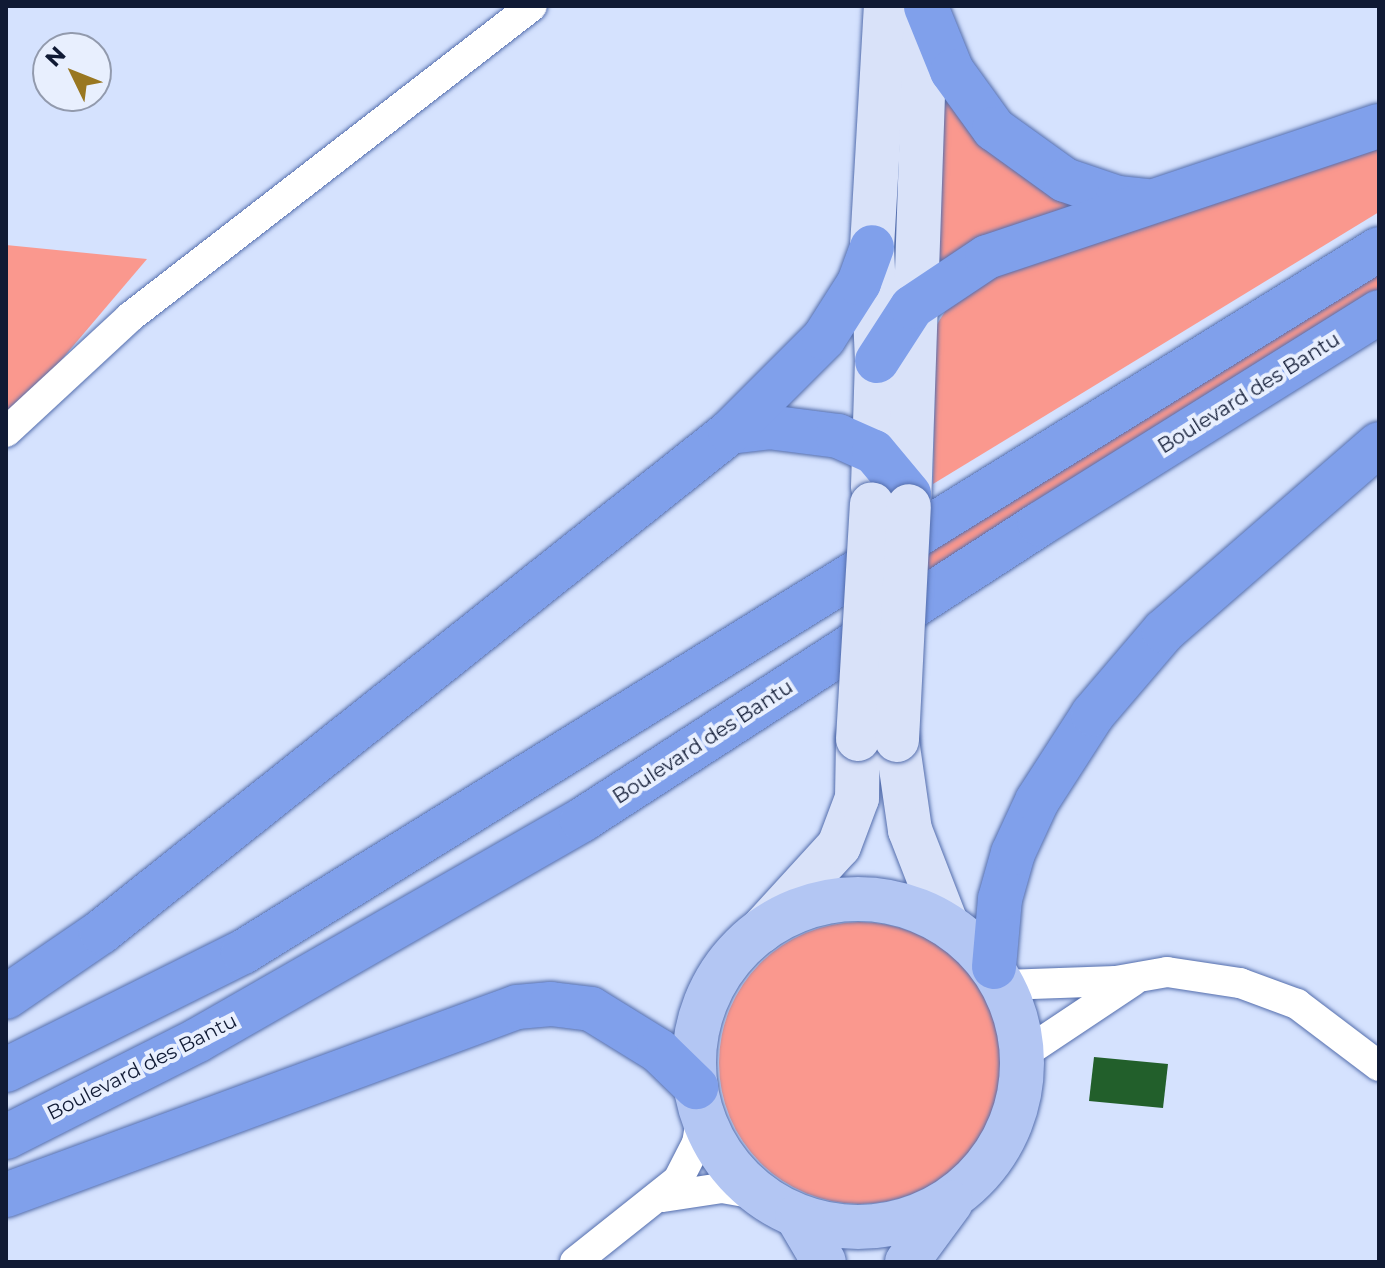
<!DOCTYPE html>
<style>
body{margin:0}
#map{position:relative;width:1385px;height:1268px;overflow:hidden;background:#d5e2fe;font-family:Montserrat,sans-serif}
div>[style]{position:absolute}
.green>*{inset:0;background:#fa988e}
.round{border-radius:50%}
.building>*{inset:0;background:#225f2b}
.roads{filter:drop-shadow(0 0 2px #546ead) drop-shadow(0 0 2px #546ead)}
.street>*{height:30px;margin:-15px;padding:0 15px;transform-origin:15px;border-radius:15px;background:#fff}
.secondary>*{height:44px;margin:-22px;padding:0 22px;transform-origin:22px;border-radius:22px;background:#d9e2f9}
.primary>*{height:44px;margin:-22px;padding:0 22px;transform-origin:22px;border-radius:22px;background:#b3c6f3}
.primary>.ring{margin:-22px;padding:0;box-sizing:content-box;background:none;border:44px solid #b3c6f3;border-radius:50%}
.highway>*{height:44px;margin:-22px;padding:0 22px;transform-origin:22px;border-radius:22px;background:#80a0eb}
.bridges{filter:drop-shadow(0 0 2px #546ead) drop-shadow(0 0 2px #546ead)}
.secondary-bridge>*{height:44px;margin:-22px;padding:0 22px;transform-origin:22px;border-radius:22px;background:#d9e2f9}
span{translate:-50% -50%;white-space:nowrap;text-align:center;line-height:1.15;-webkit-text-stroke:8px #e8effe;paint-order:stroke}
.street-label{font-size:20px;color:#101a34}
.frame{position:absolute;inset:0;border:8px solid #101a34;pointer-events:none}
.north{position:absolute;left:32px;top:32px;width:80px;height:80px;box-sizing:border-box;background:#e8effe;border:2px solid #929aad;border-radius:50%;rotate:313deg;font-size:22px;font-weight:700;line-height:32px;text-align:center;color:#101a34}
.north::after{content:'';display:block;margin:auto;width:28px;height:36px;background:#997721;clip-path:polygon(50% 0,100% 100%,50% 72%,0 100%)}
</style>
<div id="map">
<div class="green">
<i style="clip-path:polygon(939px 81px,1097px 206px,934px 268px)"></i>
<i style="clip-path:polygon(1379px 146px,1379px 212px,933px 484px,936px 326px,949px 305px,981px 280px)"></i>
<i style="clip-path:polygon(6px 245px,147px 259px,6px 425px)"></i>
<i style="clip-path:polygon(1379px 269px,1379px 295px,911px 584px,913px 554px)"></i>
<i class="round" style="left:719px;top:922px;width:282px;height:282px"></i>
</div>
<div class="building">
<i style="clip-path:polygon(1094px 1057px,1168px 1064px,1163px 1108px,1089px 1101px)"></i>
</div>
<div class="roads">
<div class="street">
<i style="left:6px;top:432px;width:169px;rotate:-42.8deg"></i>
<i style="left:130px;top:317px;width:508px;rotate:-37.73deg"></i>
<i style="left:1004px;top:985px;width:112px;rotate:-2deg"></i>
<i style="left:1116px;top:981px;width:52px;rotate:-10deg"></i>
<i style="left:1167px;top:972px;width:74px;rotate:8.6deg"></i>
<i style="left:1240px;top:983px;width:61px;rotate:20.2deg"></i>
<i style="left:1297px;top:1004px;width:103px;rotate:37.1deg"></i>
<i style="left:1022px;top:1055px;width:133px;rotate:-33.7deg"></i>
<i style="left:663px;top:1197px;width:60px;rotate:-8.7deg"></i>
<i style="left:722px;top:1188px;width:39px;rotate:10deg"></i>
<i style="left:575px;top:1262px;width:132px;rotate:-38.5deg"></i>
<i style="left:678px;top:1180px;width:42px;rotate:-62.8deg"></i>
<i style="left:697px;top:1143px;width:27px;rotate:-80deg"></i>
</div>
<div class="secondary">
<i style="left:873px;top:487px;width:126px;rotate:-88.2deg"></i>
<i style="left:877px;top:361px;width:114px;rotate:-92.5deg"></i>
<i style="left:872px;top:247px;width:241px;rotate:-86.7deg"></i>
<i style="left:909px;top:506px;width:500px;rotate:-88.05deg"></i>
<i style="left:897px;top:740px;width:91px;rotate:81.8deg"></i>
<i style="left:910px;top:830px;width:100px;rotate:68.8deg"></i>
<i style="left:761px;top:931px;width:115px;rotate:-47.5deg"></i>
<i style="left:839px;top:846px;width:51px;rotate:-69.4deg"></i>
<i style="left:857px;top:798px;width:59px;rotate:-89deg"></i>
</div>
<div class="primary">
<i class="ring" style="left:694px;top:899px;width:284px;height:284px"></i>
<i style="left:797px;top:1216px;width:53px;rotate:59.6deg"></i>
<i style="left:907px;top:1262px;width:74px;rotate:-53.7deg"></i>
</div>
<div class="highway">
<i style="left:926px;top:7px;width:69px;rotate:67.9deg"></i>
<i style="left:952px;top:71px;width:72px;rotate:54.1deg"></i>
<i style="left:994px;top:129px;width:87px;rotate:35.7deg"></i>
<i style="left:1065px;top:180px;width:56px;rotate:18.8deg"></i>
<i style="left:1118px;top:198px;width:28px;rotate:6deg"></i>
<i style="left:877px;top:361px;width:64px;rotate:-57.1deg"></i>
<i style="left:912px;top:307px;width:90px;rotate:-33.7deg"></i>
<i style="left:987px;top:257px;width:413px;rotate:-18.5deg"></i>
<i style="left:730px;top:432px;width:38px;rotate:-7deg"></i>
<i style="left:768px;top:427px;width:71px;rotate:7.3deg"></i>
<i style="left:838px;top:436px;width:39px;rotate:24deg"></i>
<i style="left:874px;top:452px;width:55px;rotate:50.2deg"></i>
<i style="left:994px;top:967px;width:68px;rotate:-85deg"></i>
<i style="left:1000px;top:899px;width:48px;rotate:-74.2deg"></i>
<i style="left:1013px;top:853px;width:57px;rotate:-65.2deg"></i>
<i style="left:1037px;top:801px;width:103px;rotate:-57.2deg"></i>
<i style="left:1093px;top:714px;width:109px;rotate:-49.5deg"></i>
<i style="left:1164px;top:631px;width:285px;rotate:-41deg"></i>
<i style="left:6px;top:997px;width:115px;rotate:-34.4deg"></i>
<i style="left:101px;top:932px;width:804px;rotate:-38.48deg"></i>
<i style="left:730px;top:432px;width:133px;rotate:-45deg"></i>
<i style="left:824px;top:338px;width:65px;rotate:-57.5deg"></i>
<i style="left:859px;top:283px;width:38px;rotate:-70deg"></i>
<i style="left:6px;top:1070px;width:265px;rotate:-26.5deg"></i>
<i style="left:243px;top:952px;width:1336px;rotate:-31.75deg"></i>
<i style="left:6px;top:1137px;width:215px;rotate:-26.8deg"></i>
<i style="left:198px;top:1040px;width:443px;rotate:-29.8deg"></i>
<i style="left:582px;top:820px;width:545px;rotate:-32.87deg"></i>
<i style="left:1040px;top:524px;width:400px;rotate:-32deg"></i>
<i style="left:6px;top:1195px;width:544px;rotate:-20.2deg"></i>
<i style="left:517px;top:1007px;width:34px;rotate:-5deg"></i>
<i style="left:551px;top:1004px;width:40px;rotate:7.1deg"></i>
<i style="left:591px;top:1009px;width:80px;rotate:31.7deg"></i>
<i style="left:659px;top:1051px;width:52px;rotate:44.2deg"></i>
</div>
</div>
<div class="bridges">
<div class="secondary-bridge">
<i style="left:858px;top:739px;width:235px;rotate:-86.6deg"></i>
<i style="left:897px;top:740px;width:234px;rotate:-87.1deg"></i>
</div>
</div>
<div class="street-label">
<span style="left:1249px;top:393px;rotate:-32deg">Boulevard des Bantu</span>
<span style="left:703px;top:742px;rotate:-33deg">Boulevard des Bantu</span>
<span style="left:142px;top:1067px;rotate:-27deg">Boulevard des Bantu</span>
</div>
<div class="frame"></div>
<div class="north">N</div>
</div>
